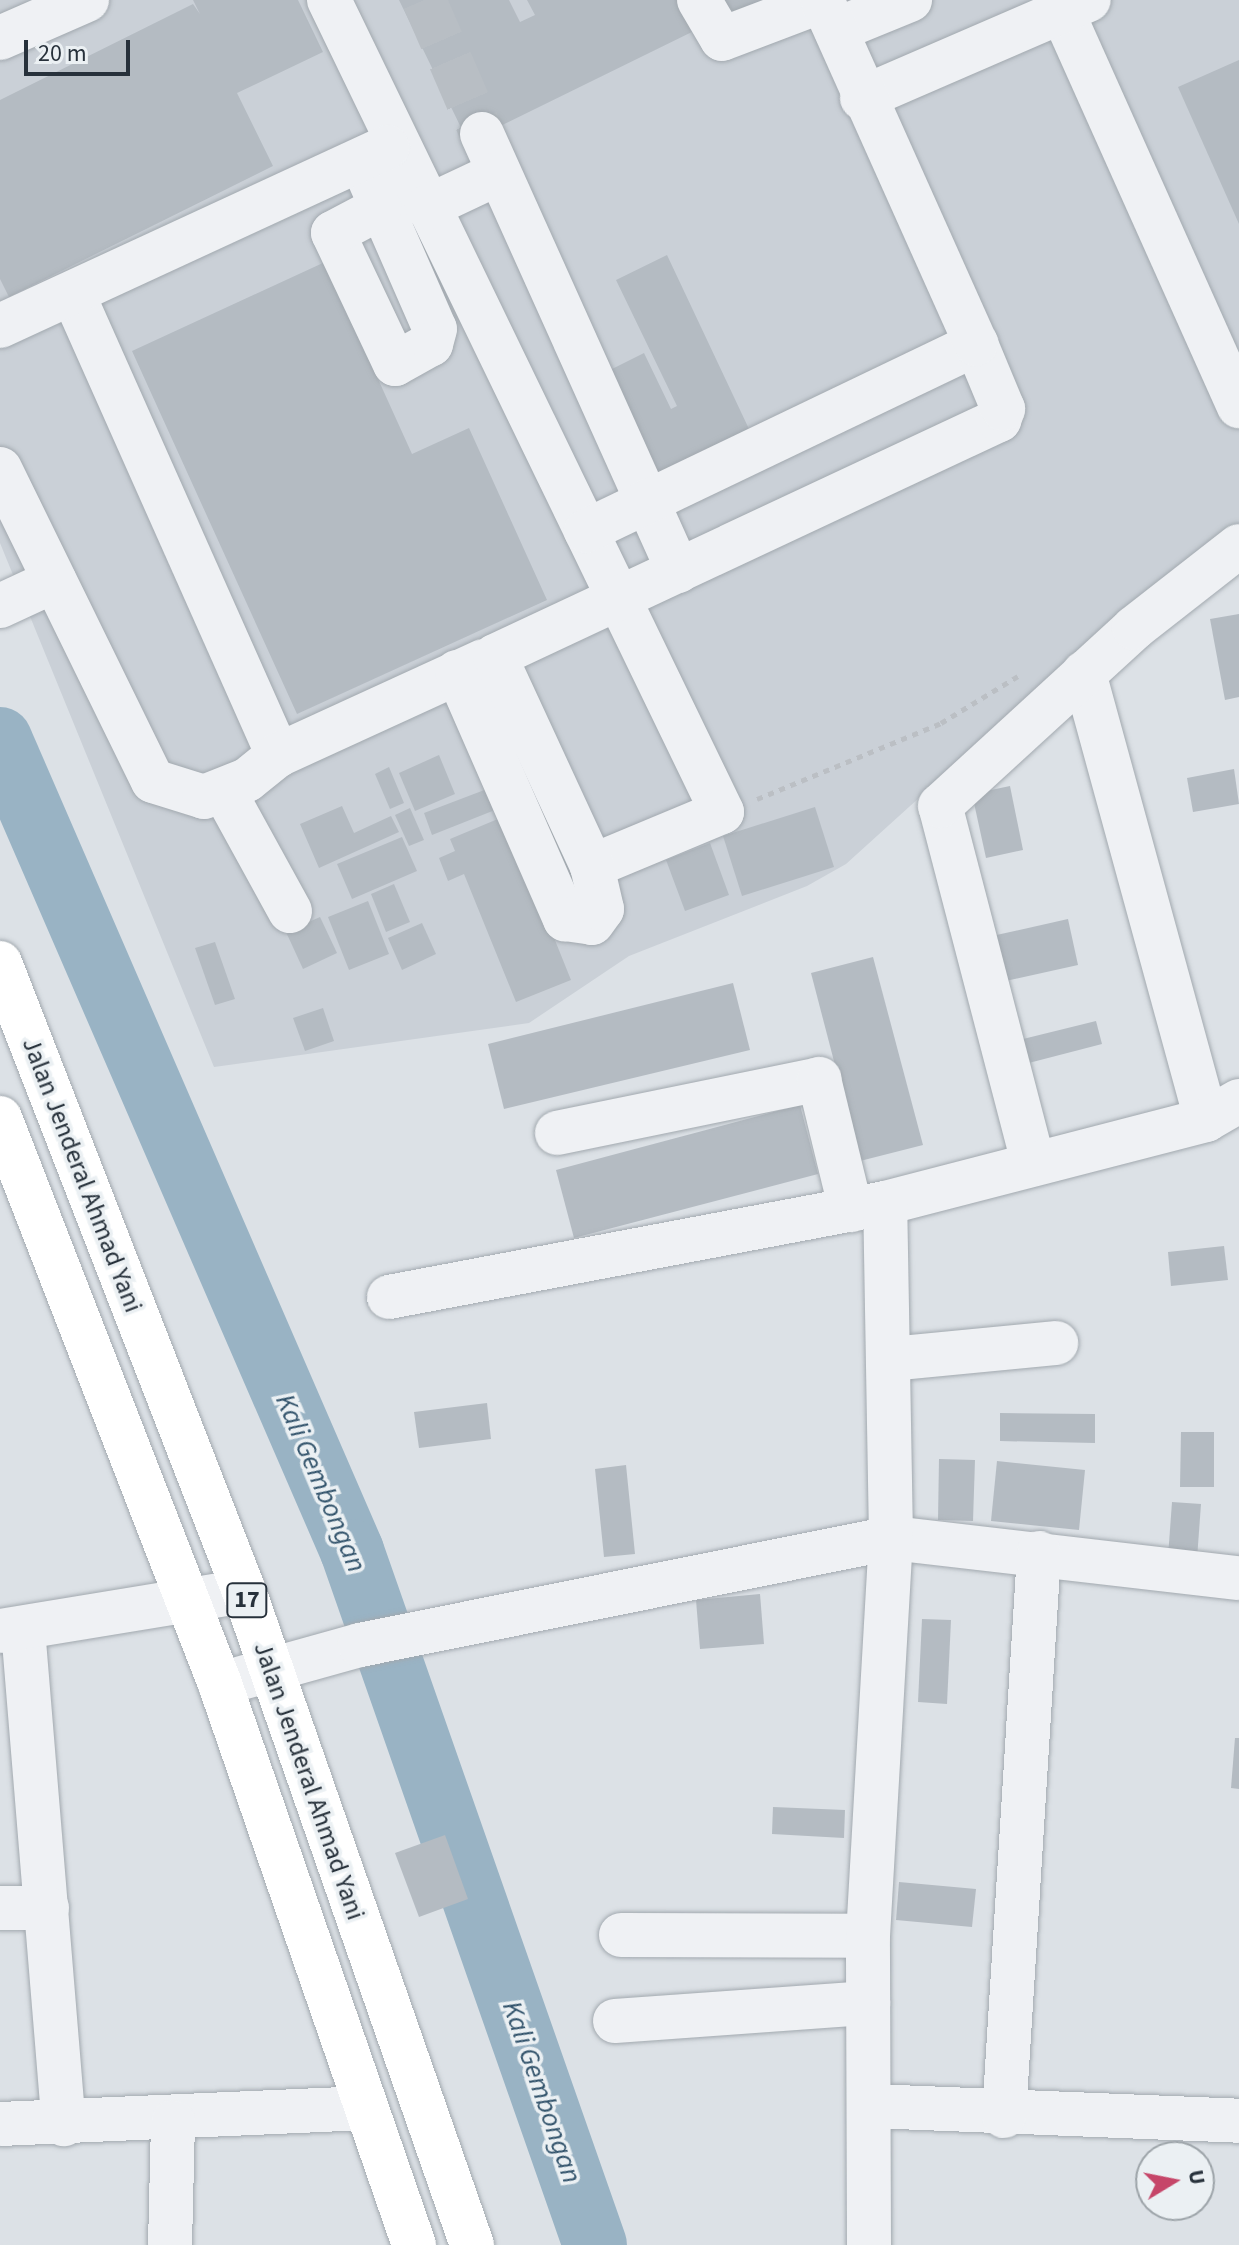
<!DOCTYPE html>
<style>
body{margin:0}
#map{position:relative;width:1239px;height:2245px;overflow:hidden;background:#dce1e6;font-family:"Source Sans 3",sans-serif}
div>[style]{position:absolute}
.built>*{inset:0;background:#cad0d7}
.river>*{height:64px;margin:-32px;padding:0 32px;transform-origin:32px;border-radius:32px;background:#99b3c4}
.building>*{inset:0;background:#b4bbc2}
.minor-tunnel>*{height:44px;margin-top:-22px;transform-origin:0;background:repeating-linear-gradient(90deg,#b8bec4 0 44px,transparent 0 66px)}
.path>*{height:5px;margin-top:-2.5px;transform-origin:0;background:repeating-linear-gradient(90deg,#bbbfc4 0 6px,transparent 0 12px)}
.roads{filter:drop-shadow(0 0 2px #a2a9af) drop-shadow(0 0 2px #a2a9af)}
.minor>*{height:44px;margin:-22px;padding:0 22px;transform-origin:22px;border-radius:22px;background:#eff1f4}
.highway>*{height:44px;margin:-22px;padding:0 22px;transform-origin:22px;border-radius:22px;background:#fff}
span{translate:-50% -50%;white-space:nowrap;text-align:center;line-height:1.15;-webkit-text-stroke:7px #ebf0f3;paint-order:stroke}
.shield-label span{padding:2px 6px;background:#ebf0f3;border:2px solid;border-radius:6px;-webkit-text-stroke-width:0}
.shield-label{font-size:24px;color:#27313b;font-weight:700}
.street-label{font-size:26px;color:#27313b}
.water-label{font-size:28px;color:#33546c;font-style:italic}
.north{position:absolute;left:1135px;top:2141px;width:80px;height:80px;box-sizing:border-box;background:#ebf0f3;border:2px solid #9da4a9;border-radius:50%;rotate:80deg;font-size:22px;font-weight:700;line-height:32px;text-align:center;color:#27313b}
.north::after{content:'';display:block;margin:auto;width:28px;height:36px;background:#c64669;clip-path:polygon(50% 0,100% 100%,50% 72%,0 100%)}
.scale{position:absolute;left:24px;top:40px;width:106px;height:36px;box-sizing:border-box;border:4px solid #27313b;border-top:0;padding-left:10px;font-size:24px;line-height:28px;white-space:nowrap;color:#27313b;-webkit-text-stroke:6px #ebf0f3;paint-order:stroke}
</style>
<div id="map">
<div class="built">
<i style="clip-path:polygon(0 0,1239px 0,1239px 526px,1067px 664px,846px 864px,807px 886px,629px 956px,529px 1023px,214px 1067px,0 543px)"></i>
</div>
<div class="river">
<i style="left:0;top:739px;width:885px;rotate:66.56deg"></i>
<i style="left:352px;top:1551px;width:735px;rotate:70.7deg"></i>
</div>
<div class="building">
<i style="clip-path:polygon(193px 0,298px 0,323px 52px,237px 93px,273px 166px,9px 297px,0 279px,0 100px,193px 4px,200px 14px)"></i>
<i style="clip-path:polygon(399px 0,509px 0,520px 22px,535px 15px,527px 0,686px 0,700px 28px,468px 142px)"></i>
<i style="clip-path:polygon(715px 0,787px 0,729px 28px)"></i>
<i style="clip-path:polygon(1239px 60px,1239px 224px,1178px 87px)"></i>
<i style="clip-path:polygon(667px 255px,749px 429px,647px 479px,598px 376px,644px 353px,671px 409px,677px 406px,616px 280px)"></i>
<i style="clip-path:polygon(325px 262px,412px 454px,469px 428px,547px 600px,297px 714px,132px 351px)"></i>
<i style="clip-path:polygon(1239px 614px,1239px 697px,1225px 700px,1210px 619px)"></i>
<i style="clip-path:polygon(439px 755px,455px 794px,415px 811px,399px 773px)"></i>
<i style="clip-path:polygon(389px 767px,404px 803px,390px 809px,375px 774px)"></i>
<i style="clip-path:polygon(1234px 769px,1239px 804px,1193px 812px,1187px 778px)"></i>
<i style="clip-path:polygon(1010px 786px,1023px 850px,986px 858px,972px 794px)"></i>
<i style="clip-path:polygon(487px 789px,495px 810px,432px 835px,424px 813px)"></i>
<i style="clip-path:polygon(342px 806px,354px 833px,391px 816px,399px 832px,319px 868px,300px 824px)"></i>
<i style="clip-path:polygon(815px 807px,834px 867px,742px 896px,723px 836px)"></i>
<i style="clip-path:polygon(410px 808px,424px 840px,409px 846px,395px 815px)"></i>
<i style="clip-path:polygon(505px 816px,571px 980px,516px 1002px,464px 874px,448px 881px,439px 858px,455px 851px,450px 839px)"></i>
<i style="clip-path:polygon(402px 837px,417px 871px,352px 899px,337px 864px)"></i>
<i style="clip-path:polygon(710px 843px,729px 895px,685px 911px,666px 860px)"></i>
<i style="clip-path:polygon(394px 884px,410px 922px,386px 932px,371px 894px)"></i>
<i style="clip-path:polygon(368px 901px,389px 954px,349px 970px,328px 917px)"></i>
<i style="clip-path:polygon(320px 917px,337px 953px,303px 969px,286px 932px)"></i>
<i style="clip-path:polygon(1068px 919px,1078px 965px,1001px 982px,992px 936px)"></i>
<i style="clip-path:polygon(422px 923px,436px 954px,402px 970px,388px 938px)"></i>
<i style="clip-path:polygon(215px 942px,235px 999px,215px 1005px,195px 948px)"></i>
<i style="clip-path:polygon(873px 957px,923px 1145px,860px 1161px,811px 973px)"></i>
<i style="clip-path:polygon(733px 983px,750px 1050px,504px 1109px,488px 1044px)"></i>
<i style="clip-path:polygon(323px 1008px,334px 1041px,305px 1051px,293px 1018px)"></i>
<i style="clip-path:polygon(1096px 1021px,1102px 1044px,1021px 1065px,1015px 1041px)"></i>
<i style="clip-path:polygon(800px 1105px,818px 1174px,574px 1238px,556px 1170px)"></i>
<i style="clip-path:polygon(1224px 1246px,1228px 1280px,1171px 1286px,1168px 1252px)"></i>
<i style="clip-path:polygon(487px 1403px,491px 1439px,419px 1448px,414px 1412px)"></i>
<i style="clip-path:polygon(1000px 1413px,1095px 1414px,1095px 1443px,1000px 1441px)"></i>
<i style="clip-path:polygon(1181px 1432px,1214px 1432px,1214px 1487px,1180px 1487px)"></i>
<i style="clip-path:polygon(939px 1459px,975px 1460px,973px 1521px,938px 1520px)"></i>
<i style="clip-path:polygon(997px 1461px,1085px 1470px,1079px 1530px,991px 1521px)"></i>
<i style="clip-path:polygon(626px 1465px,635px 1554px,604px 1557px,595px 1469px)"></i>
<i style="clip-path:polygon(1172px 1502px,1201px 1504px,1197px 1559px,1168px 1557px)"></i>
<i style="clip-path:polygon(760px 1594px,764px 1644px,700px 1649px,696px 1600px)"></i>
<i style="clip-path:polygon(922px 1619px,951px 1620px,947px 1704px,918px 1702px)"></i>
<i style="clip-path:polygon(1235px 1738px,1239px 1738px,1239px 1789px,1231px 1788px)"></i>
<i style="clip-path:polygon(773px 1807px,845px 1810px,844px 1838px,772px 1834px)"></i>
<i style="clip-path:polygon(445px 1835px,468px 1899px,419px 1917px,395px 1853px)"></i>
<i style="clip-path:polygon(899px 1882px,976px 1889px,972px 1927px,896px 1920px)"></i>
</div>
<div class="minor-tunnel">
<i style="left:424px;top:0;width:146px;rotate:66.6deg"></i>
</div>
<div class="path">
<i style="left:757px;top:799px;width:199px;rotate:-22.4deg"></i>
<i style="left:941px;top:723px;width:90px;rotate:-31.4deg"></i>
</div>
<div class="roads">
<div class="minor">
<i style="left:329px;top:0;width:902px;rotate:64.17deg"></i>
<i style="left:722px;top:812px;width:141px;rotate:157.4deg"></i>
<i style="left:699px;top:0;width:45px;rotate:59.5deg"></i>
<i style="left:722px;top:39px;width:107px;rotate:-20.8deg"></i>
<i style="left:1062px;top:11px;width:433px;rotate:65.9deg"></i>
<i style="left:836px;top:30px;width:80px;rotate:-22.1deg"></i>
<i style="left:0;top:38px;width:95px;rotate:-23.6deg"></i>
<i style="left:862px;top:98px;width:247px;rotate:-23.4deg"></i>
<i style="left:482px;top:134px;width:479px;rotate:65.8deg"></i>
<i style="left:361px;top:160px;width:184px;rotate:66.4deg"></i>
<i style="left:435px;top:329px;width:16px;rotate:105deg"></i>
<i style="left:431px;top:344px;width:41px;rotate:150.9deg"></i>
<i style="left:395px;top:364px;width:145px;rotate:-115.3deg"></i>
<i style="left:333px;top:233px;width:53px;rotate:-28deg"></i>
<i style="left:427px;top:207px;width:77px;rotate:-25.2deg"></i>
<i style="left:73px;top:294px;width:505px;rotate:66.03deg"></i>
<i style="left:278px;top:755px;width:226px;rotate:-24.6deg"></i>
<i style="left:0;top:326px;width:427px;rotate:-24.8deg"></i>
<i style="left:0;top:469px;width:347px;rotate:63.9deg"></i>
<i style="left:153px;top:781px;width:53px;rotate:17.4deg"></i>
<i style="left:204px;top:797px;width:46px;rotate:-21.6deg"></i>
<i style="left:247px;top:780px;width:40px;rotate:-39deg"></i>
<i style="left:586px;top:531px;width:433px;rotate:-25.6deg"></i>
<i style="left:0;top:606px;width:60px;rotate:-24.8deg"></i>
<i style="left:457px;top:672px;width:270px;rotate:66.4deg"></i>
<i style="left:565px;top:919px;width:27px;rotate:8deg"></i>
<i style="left:592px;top:923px;width:17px;rotate:-54deg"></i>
<i style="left:602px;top:909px;width:44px;rotate:-103.1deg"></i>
<i style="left:592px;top:866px;width:231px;rotate:-114.8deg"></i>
<i style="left:495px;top:656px;width:557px;rotate:-25.09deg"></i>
<i style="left:999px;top:420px;width:12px;rotate:-70deg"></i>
<i style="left:1003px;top:409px;width:70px;rotate:-112.6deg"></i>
<i style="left:976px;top:344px;width:377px;rotate:-114.1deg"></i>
<i style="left:1084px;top:673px;width:463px;rotate:74.7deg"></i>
<i style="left:224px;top:791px;width:137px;rotate:61.2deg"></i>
<i style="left:557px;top:1133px;width:268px;rotate:-11.6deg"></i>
<i style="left:819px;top:1079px;width:135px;rotate:76.3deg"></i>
<i style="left:1033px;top:1162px;width:368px;rotate:-104.6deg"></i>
<i style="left:940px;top:806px;width:263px;rotate:-42.5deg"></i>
<i style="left:1134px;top:628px;width:133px;rotate:-38deg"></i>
<i style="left:389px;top:1297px;width:505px;rotate:-10.73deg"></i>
<i style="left:885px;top:1203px;width:332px;rotate:-14.5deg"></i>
<i style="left:1206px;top:1120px;width:38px;rotate:-30deg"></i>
<i style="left:890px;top:1359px;width:167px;rotate:-5.5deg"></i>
<i style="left:23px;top:1629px;width:497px;rotate:85.3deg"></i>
<i style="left:0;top:1631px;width:247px;rotate:-9.3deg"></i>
<i style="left:220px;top:1684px;width:145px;rotate:-15.6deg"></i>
<i style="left:360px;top:1645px;width:542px;rotate:-11.39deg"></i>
<i style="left:891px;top:1538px;width:350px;rotate:6.6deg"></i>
<i style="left:0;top:1908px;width:47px"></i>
<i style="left:621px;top:1935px;width:247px;rotate:0.2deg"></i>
<i style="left:615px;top:2021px;width:254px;rotate:-4.1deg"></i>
<i style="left:872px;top:2106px;width:367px;rotate:2.3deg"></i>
<i style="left:1004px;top:2116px;width:564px;rotate:-86.44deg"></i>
<i style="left:0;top:2124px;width:365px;rotate:-2.5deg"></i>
<i style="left:170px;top:2245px;width:123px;rotate:-88.6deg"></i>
<i style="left:869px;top:2245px;width:309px;rotate:-90.2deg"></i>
<i style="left:868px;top:1936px;width:399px;rotate:-86.7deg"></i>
<i style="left:891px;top:1538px;width:335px;rotate:-91deg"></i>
</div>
<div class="highway">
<i style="left:0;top:963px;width:674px;rotate:68.77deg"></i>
<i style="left:244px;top:1591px;width:693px;rotate:70.78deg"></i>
<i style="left:0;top:1118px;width:607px;rotate:68.76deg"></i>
<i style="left:220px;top:1684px;width:594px;rotate:70.92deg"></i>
</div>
</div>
<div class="shield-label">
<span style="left:247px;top:1600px">17</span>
</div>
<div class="street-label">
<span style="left:82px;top:1175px;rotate:69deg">Jalan Jenderal Ahmad Yani</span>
<span style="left:309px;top:1781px;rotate:71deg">Jalan Jenderal Ahmad Yani</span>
</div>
<div class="water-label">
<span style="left:321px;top:1483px;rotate:67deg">Kali Gembongan</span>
<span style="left:542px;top:2092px;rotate:71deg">Kali Gembongan</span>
</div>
<div class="north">U</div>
<div class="scale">20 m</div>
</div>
